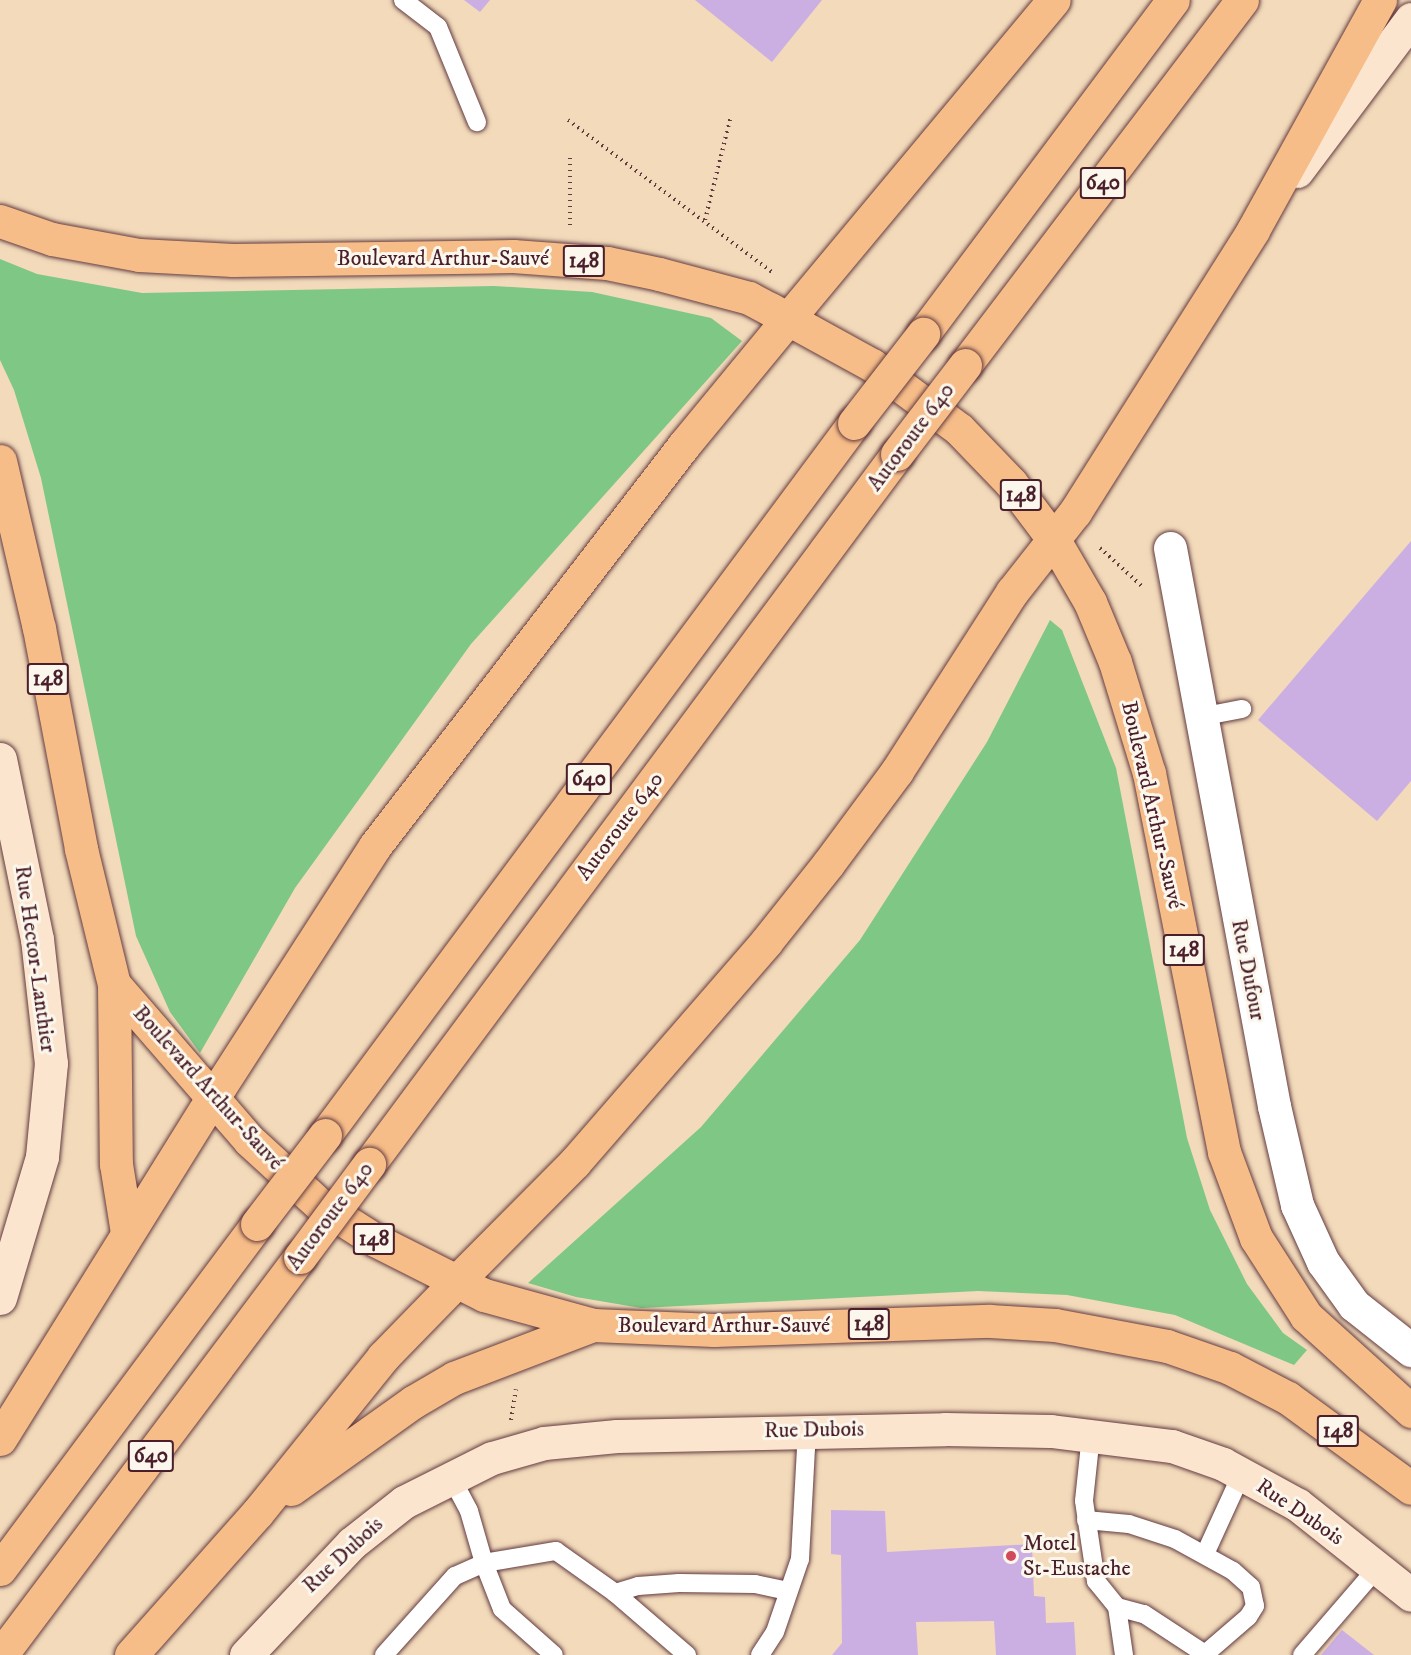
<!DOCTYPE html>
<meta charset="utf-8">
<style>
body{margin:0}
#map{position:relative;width:1411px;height:1655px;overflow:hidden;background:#f2daba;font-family:"IM FELL DW Pica",serif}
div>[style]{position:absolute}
.green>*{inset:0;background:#7fc784}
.building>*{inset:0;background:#ccafe2}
.path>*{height:4px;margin-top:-2px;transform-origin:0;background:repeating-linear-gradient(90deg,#633b40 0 1.5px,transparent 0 6px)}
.roads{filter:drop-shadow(0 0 2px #633b40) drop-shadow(0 0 2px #633b40)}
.lane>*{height:18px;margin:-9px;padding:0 9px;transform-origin:9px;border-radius:9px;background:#fff}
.street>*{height:33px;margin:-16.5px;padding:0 16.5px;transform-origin:16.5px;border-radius:16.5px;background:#fff}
.secondary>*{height:33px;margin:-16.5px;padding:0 16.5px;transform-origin:16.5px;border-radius:16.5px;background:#fce5cf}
.primary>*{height:33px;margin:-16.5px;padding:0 16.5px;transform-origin:16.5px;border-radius:16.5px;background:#f7bd88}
.highway>*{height:33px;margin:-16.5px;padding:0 16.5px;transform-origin:16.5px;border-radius:16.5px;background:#f7bd88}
.bridges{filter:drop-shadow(0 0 2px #633b40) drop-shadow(0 0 2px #633b40)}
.highway-bridge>*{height:33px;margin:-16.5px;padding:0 16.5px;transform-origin:16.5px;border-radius:16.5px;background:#f7bd88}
.dots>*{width:16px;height:16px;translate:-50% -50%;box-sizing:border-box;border:3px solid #fbf7ec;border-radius:50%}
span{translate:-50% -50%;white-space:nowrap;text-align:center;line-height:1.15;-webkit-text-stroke:6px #fbf7ec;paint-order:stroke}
.shield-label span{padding:2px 4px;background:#fbf7ec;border:2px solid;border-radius:4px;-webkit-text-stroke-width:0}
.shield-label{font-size:21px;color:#4a1f2b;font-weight:700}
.street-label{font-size:22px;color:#4a1f2b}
.poi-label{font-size:22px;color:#4a1f2b}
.left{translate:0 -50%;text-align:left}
</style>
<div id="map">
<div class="green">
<i style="clip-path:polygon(0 259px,37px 274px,142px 293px,494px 286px,592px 292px,711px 318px,742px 341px,471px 644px,295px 888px,200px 1053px,170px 1012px,136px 936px,41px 478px,14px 390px,0 360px)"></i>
<i style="clip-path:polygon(1050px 620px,1062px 630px,1116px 768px,1187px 1138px,1210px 1210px,1247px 1284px,1283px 1333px,1307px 1350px,1294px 1365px,1175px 1315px,1067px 1295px,978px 1291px,641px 1308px,576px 1297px,528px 1283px,701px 1127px,860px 940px,987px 742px)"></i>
</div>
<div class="building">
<i style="clip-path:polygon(464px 0,490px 0,480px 12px)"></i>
<i style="clip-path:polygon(695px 0,822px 0,772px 62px)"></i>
<i style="clip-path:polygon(1411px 541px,1411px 781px,1377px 821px,1258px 720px)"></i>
<i style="clip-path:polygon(831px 1510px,885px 1511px,887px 1552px,1032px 1544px,1034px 1596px,1045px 1597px,1046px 1623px,1074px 1622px,1076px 1655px,996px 1655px,994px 1621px,916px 1622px,918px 1655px,832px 1655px,842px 1643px,841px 1555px,831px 1554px)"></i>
<i style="clip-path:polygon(1342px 1630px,1374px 1655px,1321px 1655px)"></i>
</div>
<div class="path">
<i style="left:568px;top:120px;width:254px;rotate:36.7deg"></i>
<i style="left:570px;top:158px;width:71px;rotate:90deg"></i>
<i style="left:705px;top:220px;width:107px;rotate:-76deg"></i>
<i style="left:1100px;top:548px;width:59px;rotate:42.3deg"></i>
<i style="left:511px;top:1420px;width:31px;rotate:-81deg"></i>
</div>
<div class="roads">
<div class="lane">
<i style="left:403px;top:0;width:44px;rotate:37.6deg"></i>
<i style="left:438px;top:27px;width:103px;rotate:67.7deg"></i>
<i style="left:1200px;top:717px;width:43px;rotate:-10.8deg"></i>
<i style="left:1091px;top:1435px;width:66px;rotate:96.1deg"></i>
<i style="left:1084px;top:1501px;width:81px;rotate:81.5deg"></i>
<i style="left:1096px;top:1581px;width:33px;rotate:51deg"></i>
<i style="left:1117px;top:1607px;width:28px;rotate:15deg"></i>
<i style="left:1144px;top:1614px;width:73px;rotate:33.3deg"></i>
<i style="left:451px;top:1477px;width:38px;rotate:62deg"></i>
<i style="left:469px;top:1511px;width:54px;rotate:73.9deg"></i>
<i style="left:484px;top:1563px;width:73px;rotate:-9.5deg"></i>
<i style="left:556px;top:1551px;width:72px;rotate:35.4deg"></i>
<i style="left:615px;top:1593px;width:24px;rotate:-17deg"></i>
<i style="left:638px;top:1586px;width:41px;rotate:-4.2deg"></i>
<i style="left:679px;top:1583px;width:76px;rotate:0.8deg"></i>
<i style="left:755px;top:1584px;width:33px;rotate:12deg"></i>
<i style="left:1086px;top:1520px;width:43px;rotate:5.3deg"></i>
<i style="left:1129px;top:1524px;width:48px;rotate:18.1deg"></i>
<i style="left:1175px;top:1539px;width:66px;rotate:28.9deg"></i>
<i style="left:1233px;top:1571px;width:24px;rotate:42deg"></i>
<i style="left:1251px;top:1587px;width:19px;rotate:78deg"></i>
<i style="left:1255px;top:1606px;width:13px;rotate:122deg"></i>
<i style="left:1248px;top:1617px;width:58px;rotate:139.2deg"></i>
<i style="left:1205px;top:1554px;width:89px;rotate:-65.4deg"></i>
<i style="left:615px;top:1593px;width:95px;rotate:40.7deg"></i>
<i style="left:1117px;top:1607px;width:49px;rotate:81.7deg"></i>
<i style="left:384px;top:1655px;width:106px;rotate:-48.1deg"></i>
<i style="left:455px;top:1576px;width:32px;rotate:-24deg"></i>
<i style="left:484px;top:1563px;width:49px;rotate:68.6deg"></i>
<i style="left:502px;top:1609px;width:69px;rotate:41.5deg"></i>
<i style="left:760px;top:1655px;width:27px;rotate:-57deg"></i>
<i style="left:775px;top:1632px;width:77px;rotate:-71.1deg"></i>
<i style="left:800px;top:1559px;width:130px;rotate:-86.9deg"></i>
<i style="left:1302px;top:1655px;width:115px;rotate:-49.2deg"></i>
</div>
<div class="street">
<i style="left:1170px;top:548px;width:568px;rotate:79.44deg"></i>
<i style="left:1274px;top:1106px;width:102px;rotate:76.9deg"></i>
<i style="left:1297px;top:1205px;width:63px;rotate:65.5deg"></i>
<i style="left:1323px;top:1262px;width:53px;rotate:54.2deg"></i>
<i style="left:1354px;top:1305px;width:73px;rotate:38.3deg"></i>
</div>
<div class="secondary">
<i style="left:1297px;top:171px;width:190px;rotate:-53.1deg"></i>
<i style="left:0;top:759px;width:184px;rotate:78.4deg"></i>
<i style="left:37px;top:939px;width:125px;rotate:83.6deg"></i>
<i style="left:51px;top:1063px;width:94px;rotate:95.5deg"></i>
<i style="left:42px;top:1157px;width:147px;rotate:106.6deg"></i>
<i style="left:246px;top:1655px;width:154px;rotate:-46.6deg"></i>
<i style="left:352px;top:1543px;width:66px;rotate:-38.3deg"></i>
<i style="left:404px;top:1502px;width:98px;rotate:-26.6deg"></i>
<i style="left:492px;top:1458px;width:54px;rotate:-16.1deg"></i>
<i style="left:544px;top:1443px;width:73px;rotate:-5.5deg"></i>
<i style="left:617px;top:1436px;width:328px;rotate:-1.2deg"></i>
<i style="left:945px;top:1429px;width:106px;rotate:1.1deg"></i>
<i style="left:1051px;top:1431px;width:122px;rotate:7.1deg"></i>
<i style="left:1172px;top:1446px;width:54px;rotate:19.4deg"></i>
<i style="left:1223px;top:1464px;width:85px;rotate:28.7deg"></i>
<i style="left:1298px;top:1505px;width:144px;rotate:38.5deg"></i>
</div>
<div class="primary">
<i style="left:0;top:221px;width:55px;rotate:19.1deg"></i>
<i style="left:52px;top:239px;width:88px;rotate:10.4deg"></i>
<i style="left:139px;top:255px;width:94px;rotate:3deg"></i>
<i style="left:233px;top:260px;width:280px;rotate:-0.8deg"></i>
<i style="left:513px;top:256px;width:94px;rotate:4.3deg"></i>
<i style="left:607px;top:263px;width:53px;rotate:11.9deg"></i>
<i style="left:659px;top:274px;width:93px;rotate:14.9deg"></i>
<i style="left:749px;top:298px;width:24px;rotate:28deg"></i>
<i style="left:770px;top:309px;width:116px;rotate:28.8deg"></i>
<i style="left:872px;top:365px;width:108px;rotate:36.3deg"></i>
<i style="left:959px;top:429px;width:75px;rotate:46.1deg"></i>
<i style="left:1011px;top:483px;width:71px;rotate:53deg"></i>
<i style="left:1054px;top:540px;width:72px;rotate:59.9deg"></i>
<i style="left:1090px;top:602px;width:65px;rotate:67.4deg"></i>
<i style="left:1115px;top:662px;width:116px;rotate:73deg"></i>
<i style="left:1149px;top:773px;width:386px;rotate:78.8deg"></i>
<i style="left:1224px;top:1152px;width:92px;rotate:69.6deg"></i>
<i style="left:1256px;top:1238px;width:93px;rotate:57.3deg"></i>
<i style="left:1306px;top:1316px;width:142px;rotate:42.1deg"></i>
<i style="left:0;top:461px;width:171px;rotate:76.9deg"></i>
<i style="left:39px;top:628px;width:225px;rotate:79.2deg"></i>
<i style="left:81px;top:849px;width:139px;rotate:76.3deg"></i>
<i style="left:114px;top:984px;width:206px;rotate:49.1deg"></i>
<i style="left:249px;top:1140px;width:96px;rotate:42.5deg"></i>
<i style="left:320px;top:1205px;width:65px;rotate:32.5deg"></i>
<i style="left:375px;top:1240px;width:122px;rotate:26.8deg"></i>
<i style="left:484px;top:1295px;width:113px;rotate:15.4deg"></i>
<i style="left:593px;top:1325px;width:121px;rotate:2.4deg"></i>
<i style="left:714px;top:1330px;width:276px;rotate:-1.9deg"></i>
<i style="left:990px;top:1321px;width:65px;rotate:3.5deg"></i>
<i style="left:1055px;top:1325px;width:114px;rotate:10.6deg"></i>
<i style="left:1167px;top:1346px;width:67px;rotate:19.2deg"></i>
<i style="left:1230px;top:1368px;width:65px;rotate:27.3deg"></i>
<i style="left:1288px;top:1398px;width:152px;rotate:36.2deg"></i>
<i style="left:212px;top:1099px;width:301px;rotate:-57.2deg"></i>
<i style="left:375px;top:846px;width:506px;rotate:-52.38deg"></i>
<i style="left:684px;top:445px;width:163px;rotate:-50.5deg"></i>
<i style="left:456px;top:1282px;width:169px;rotate:-45.2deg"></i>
<i style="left:575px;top:1162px;width:291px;rotate:-49deg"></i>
<i style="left:766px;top:942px;width:100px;rotate:-51.5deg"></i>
<i style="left:828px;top:864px;width:116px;rotate:-53.4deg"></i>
<i style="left:897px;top:771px;width:213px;rotate:-57.3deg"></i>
<i style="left:1012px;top:592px;width:102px;rotate:-51.8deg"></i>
<i style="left:1075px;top:512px;width:333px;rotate:-57.7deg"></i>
</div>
<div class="highway">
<i style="left:1253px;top:230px;width:263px;rotate:-61.1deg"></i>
<i style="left:788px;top:319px;width:415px;rotate:-50.2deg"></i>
<i style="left:923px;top:334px;width:417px;rotate:-53.2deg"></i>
<i style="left:965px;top:365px;width:458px;rotate:-52.8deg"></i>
<i style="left:114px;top:984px;width:180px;rotate:89.4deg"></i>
<i style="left:116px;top:1164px;width:70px;rotate:80.9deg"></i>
<i style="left:325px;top:1135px;width:887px;rotate:-53.39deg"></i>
<i style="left:369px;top:1164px;width:885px;rotate:-53.36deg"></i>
<i style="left:0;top:1439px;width:401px;rotate:-58.1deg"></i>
<i style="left:291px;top:1489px;width:150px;rotate:-35.5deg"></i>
<i style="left:413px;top:1402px;width:48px;rotate:-30.3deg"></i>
<i style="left:454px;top:1378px;width:149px;rotate:-20.9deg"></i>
<i style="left:0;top:1569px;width:430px;rotate:-53.3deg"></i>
<i style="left:1px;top:1655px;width:498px;rotate:-53.1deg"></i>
<i style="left:131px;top:1655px;width:191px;rotate:-48.4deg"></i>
<i style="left:258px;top:1512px;width:199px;rotate:-51.1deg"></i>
<i style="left:383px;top:1357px;width:105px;rotate:-45.8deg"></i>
</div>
</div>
<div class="bridges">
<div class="highway-bridge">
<i style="left:854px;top:423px;width:113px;rotate:-52.2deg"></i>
<i style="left:897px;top:454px;width:112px;rotate:-52.6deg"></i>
<i style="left:257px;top:1224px;width:112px;rotate:-52.6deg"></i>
<i style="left:300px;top:1257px;width:116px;rotate:-53.4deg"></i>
</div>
</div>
<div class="dots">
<i style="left:1011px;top:1556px;background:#d1495b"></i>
</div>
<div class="shield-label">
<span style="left:1103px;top:183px">640</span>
<span style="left:584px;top:261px">148</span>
<span style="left:1021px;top:495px">148</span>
<span style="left:48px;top:679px">148</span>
<span style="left:589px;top:779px">640</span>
<span style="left:1184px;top:950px">148</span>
<span style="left:374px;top:1239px">148</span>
<span style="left:869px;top:1324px">148</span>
<span style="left:1338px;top:1431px">148</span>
<span style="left:151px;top:1456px">640</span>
</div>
<div class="street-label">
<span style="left:443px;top:259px">Boulevard Arthur-Sauvé</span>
<span style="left:911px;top:437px;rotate:-53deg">Autoroute 640</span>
<span style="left:1152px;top:805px;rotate:77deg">Boulevard Arthur-Sauvé</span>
<span style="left:620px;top:826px;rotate:-53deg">Autoroute 640</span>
<span style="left:35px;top:959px;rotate:82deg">Rue Hector-Lanthier</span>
<span style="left:1248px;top:970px;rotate:79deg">Rue Dufour</span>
<span style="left:208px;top:1088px;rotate:48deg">Boulevard Arthur-Sauvé</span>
<span style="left:330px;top:1216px;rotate:-53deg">Autoroute 640</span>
<span style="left:724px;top:1326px">Boulevard Arthur-Sauvé</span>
<span style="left:814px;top:1430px;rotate:-1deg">Rue Dubois</span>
<span style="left:1300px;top:1512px;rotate:34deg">Rue Dubois</span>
<span style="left:343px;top:1555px;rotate:-43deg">Rue Dubois</span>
</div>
<div class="poi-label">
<span class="left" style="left:1023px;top:1556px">Motel<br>St-Eustache</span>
</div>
</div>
